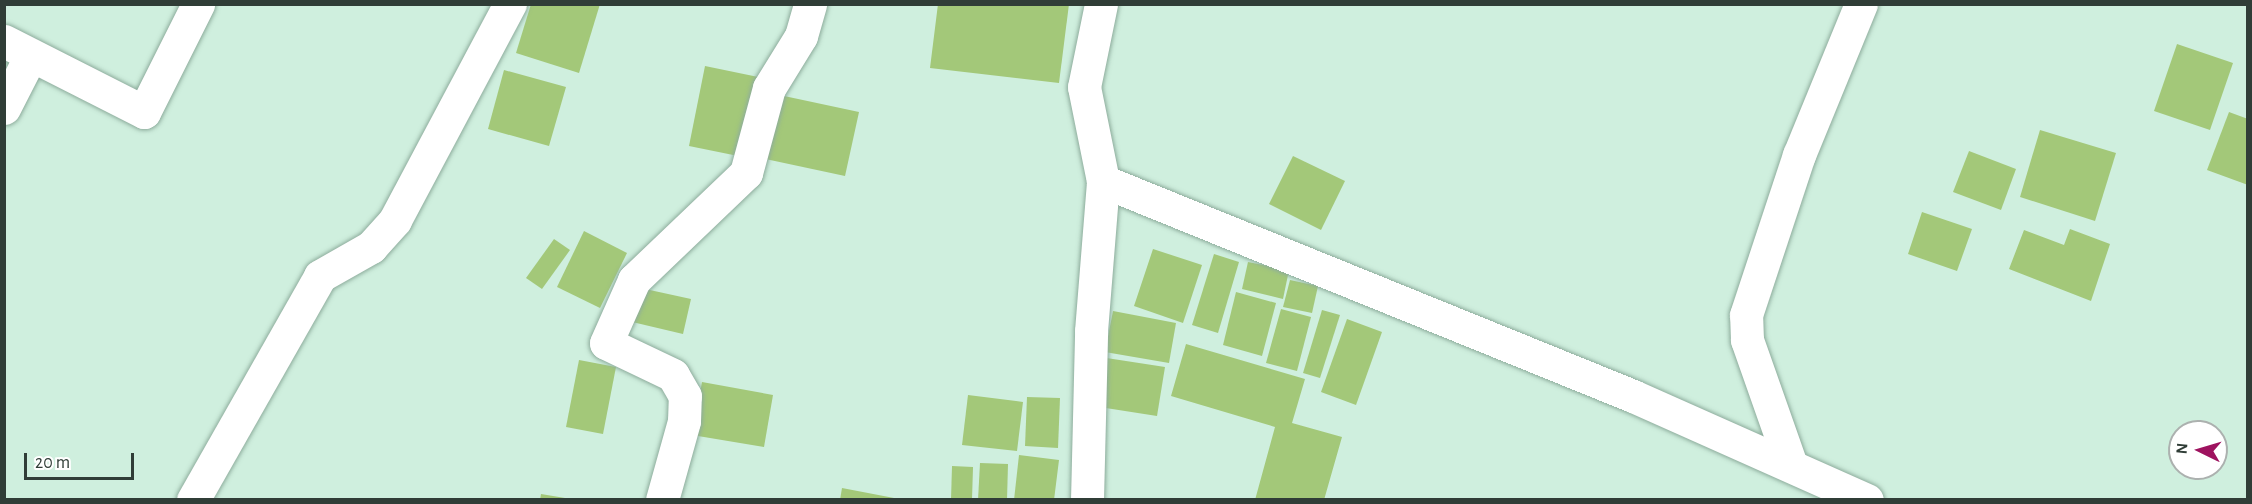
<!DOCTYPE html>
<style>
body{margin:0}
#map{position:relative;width:2252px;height:504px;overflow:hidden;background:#cfefde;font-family:"Alegreya Sans",sans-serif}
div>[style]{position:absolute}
.building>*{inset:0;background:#a3c879}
.roads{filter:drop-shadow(0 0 2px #8dac9c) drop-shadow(0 0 2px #8dac9c)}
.minor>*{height:33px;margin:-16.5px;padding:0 16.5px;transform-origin:16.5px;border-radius:16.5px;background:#fff}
span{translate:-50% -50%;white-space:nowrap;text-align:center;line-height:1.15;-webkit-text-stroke:4.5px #fff;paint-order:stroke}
.frame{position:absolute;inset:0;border:6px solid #303d37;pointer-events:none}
.north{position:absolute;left:2168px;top:420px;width:60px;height:60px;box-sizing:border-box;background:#fff;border:2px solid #acb1af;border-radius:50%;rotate:275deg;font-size:16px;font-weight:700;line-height:24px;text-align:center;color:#303d37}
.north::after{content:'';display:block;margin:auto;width:21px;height:27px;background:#9e135f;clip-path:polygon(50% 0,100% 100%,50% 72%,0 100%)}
.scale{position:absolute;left:24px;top:453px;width:110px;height:27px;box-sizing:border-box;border:3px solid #303d37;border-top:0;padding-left:8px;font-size:18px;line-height:21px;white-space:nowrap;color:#303d37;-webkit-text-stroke:4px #fff;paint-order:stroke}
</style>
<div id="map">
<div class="building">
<i style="clip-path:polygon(531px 4px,600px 4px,579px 73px,516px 53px)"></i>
<i style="clip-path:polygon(938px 4px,1069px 4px,1059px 83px,930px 68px)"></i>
<i style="clip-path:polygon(2177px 44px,2233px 63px,2210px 130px,2154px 111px)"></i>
<i style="clip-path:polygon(705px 66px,763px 78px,748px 158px,689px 146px)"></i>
<i style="clip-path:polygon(504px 70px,566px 87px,549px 146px,488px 129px)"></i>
<i style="clip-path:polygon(770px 93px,859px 112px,845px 176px,756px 157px)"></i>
<i style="clip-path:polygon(2229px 112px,2248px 119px,2248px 185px,2207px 170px)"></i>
<i style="clip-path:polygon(2040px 130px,2116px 153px,2095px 221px,2020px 197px)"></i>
<i style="clip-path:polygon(1969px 151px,2016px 169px,2001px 210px,1953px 192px)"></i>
<i style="clip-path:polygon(1293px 156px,1345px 181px,1321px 230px,1269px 204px)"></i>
<i style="clip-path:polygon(1922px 212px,1972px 229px,1957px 271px,1908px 254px)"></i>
<i style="clip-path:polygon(2070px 229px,2110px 244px,2091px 301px,2009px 269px,2024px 230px,2064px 245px)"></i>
<i style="clip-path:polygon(584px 231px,627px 253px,600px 308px,557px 287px)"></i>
<i style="clip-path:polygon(554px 239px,570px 250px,542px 289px,526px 278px)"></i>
<i style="clip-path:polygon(1153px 249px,1202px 265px,1183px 323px,1134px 306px)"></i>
<i style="clip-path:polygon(1214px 254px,1239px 262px,1218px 333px,1192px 325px)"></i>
<i style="clip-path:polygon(1248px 262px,1289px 270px,1283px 299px,1242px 289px)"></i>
<i style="clip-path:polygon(1290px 280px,1318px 286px,1312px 313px,1283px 307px)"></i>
<i style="clip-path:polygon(636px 287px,691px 299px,683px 334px,628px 321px)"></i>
<i style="clip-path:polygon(1236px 292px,1276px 303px,1262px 356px,1223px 345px)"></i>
<i style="clip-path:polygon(1281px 309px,1311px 317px,1297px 371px,1266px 363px)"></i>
<i style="clip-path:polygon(1322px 310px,1340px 315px,1320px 378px,1303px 373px)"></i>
<i style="clip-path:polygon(1113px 311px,1176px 323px,1169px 363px,1105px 352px)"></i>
<i style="clip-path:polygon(1347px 319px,1382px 332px,1356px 405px,1321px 392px)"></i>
<i style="clip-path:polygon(1186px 344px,1305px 379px,1292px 423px,1342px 437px,1324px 500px,1255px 500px,1275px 427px,1171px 396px)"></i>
<i style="clip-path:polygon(1100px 357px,1165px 367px,1157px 416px,1093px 406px)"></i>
<i style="clip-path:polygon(579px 360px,616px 367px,603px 434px,566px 427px)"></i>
<i style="clip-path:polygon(702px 382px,773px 395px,764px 447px,692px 435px)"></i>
<i style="clip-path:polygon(968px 395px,1023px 402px,1017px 451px,962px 445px)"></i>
<i style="clip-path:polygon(1027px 397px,1060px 398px,1058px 448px,1025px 446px)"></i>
<i style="clip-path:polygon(1019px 455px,1059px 460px,1054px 500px,1014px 500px)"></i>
<i style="clip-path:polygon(980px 463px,1008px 464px,1007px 500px,978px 500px)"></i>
<i style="clip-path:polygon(952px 466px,973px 467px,972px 500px,951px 500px)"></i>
<i style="clip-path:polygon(842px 488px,894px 498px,894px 500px,840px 500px)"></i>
<i style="clip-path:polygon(541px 494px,565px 498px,565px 500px,540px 500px)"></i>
</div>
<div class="roads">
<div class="minor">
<i style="left:4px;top:41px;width:157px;rotate:26.9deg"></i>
<i style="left:144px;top:112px;width:121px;rotate:-63.4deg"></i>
<i style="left:4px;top:108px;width:59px;rotate:-63deg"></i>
<i style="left:1103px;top:181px;width:572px;rotate:22.08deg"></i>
<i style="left:1633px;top:396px;width:256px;rotate:24deg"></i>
<i style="left:1791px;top:465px;width:133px;rotate:-109.4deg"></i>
<i style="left:1747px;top:340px;width:25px;rotate:-92deg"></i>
<i style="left:1746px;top:315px;width:169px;rotate:-71.7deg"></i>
<i style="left:1799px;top:155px;width:163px;rotate:-67.7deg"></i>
<i style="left:193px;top:500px;width:257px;rotate:-60.4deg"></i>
<i style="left:320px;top:276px;width:59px;rotate:-29.6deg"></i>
<i style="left:371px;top:247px;width:36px;rotate:-48deg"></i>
<i style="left:395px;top:220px;width:245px;rotate:-62deg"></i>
<i style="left:662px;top:500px;width:82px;rotate:-74.4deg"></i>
<i style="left:684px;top:421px;width:25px;rotate:-88deg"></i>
<i style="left:685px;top:396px;width:24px;rotate:-120deg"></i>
<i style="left:673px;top:375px;width:74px;rotate:-154.5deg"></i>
<i style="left:606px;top:343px;width:69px;rotate:-66deg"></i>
<i style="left:634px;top:280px;width:155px;rotate:-43.7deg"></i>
<i style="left:746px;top:173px;width:88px;rotate:-74.9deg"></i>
<i style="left:769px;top:88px;width:61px;rotate:-58.4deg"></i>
<i style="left:801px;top:36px;width:33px;rotate:-74deg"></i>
<i style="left:1087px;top:500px;width:169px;rotate:-88.6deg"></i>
<i style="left:1091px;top:331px;width:150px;rotate:-85.4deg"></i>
<i style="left:1103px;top:181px;width:96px;rotate:-101.4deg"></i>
<i style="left:1084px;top:87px;width:85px;rotate:-78.4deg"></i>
</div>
</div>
<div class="frame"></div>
<div class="north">N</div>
<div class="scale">20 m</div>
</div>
